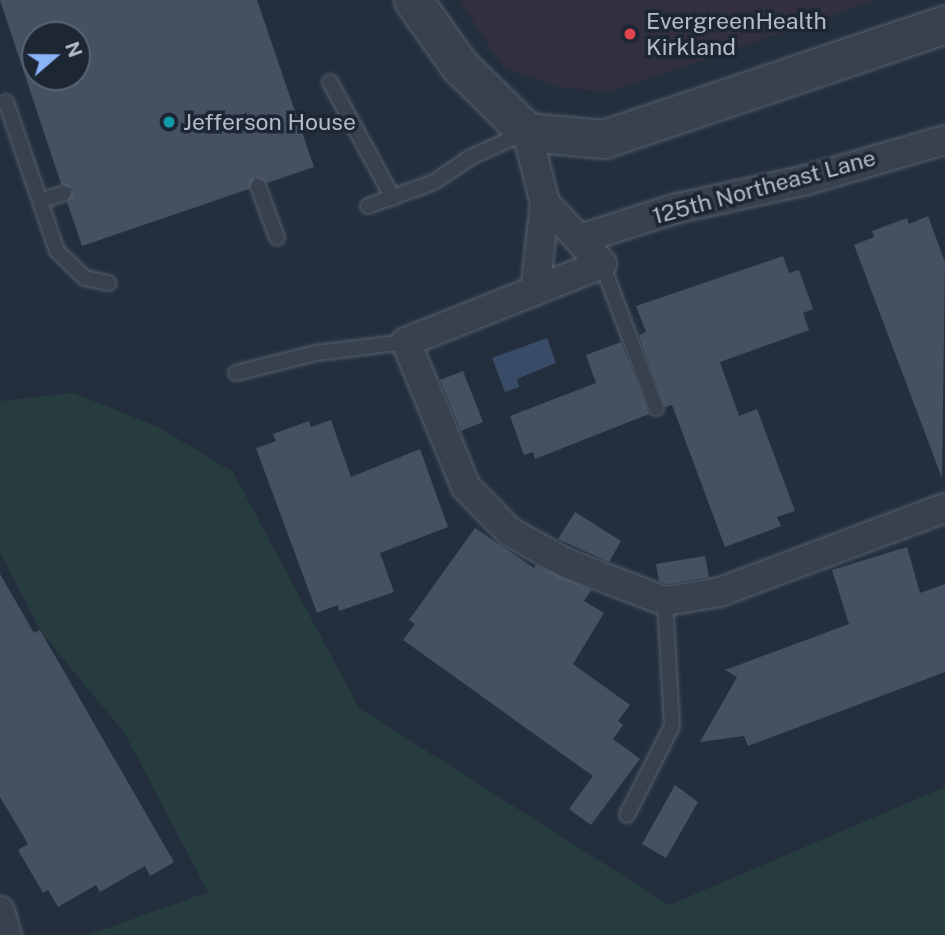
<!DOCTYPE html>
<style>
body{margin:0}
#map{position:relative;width:945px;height:935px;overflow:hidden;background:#242f3e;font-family:"Public Sans",sans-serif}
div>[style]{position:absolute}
.medical>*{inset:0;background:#32303f}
.green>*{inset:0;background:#263c3f}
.water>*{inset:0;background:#394c67}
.building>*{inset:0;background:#455162}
.roads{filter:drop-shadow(0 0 2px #565f6c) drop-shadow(0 0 2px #565f6c)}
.service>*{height:14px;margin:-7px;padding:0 7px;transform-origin:7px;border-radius:7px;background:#38414e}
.minor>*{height:28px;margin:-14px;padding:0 14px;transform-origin:14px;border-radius:14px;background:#38414e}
.tertiary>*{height:37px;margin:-18.5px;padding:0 18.5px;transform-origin:18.5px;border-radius:18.5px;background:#38414e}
.dots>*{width:19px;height:19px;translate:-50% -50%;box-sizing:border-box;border:4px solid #1d2633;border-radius:50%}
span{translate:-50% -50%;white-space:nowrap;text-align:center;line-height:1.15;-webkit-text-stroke:7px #1d2633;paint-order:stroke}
.poi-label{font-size:23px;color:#b4bcc9}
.left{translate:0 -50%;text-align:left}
.street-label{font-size:23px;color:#b4bcc9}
.north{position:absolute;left:21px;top:21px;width:70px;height:70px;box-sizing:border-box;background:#1d2633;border:2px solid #59626f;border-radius:50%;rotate:70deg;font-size:19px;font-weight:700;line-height:28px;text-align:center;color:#b4bcc9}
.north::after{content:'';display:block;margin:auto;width:24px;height:32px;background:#8ab4f8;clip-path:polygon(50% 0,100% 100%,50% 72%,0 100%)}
</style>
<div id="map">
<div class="medical">
<i style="clip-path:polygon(460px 0,877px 0,609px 92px,559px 87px,503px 67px)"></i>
</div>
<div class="green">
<i style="clip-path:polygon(74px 393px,160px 428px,233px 472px,359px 708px,669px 905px,945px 787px,945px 935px,88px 935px,208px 892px,125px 734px,40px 630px,0 552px,0 401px)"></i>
</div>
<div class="water">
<i style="clip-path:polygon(547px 338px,556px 363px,517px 379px,519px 387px,505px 392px,492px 358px)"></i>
</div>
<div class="building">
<i style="clip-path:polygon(evenodd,0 0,257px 0,314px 167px,267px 183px,255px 177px,249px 189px,82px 246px,67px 202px,73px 189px,61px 184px,0 0,35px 35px,77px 35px,77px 77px,35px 77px,35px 35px)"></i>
<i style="clip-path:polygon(928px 216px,945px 262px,942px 478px,854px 245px,874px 237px,872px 231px,907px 218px,909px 224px)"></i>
<i style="clip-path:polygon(783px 256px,789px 273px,799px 270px,813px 309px,803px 313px,809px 330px,720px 362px,739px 416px,757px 409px,795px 511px,777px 517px,781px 526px,725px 547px,672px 405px,665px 407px,639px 335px,646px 332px,636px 306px)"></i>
<i style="clip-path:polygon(621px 342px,649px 414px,535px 459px,533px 452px,524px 455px,510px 416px,596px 383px,586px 355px)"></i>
<i style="clip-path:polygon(463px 371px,483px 422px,461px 431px,440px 380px)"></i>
<i style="clip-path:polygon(331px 420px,351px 477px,420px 449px,448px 527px,380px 553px,394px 592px,339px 611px,338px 605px,317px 613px,256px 448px,276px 441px,273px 434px,309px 421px,311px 427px)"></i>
<i style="clip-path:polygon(575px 512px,621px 541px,609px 562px,558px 539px)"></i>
<i style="clip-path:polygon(475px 528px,534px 568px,536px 565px,591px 590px,584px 601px,604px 613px,573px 664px,630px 705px,618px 721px,623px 725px,613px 739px,640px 759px,591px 825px,569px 809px,593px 776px,403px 640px,415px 624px,409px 620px)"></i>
<i style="clip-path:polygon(907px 547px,920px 593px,945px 584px,945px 672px,748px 746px,744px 736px,700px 742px,737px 677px,725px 670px,849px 624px,832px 570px)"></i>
<i style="clip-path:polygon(705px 556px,709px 577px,667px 584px,659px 581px,656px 564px)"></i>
<i style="clip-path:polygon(0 574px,34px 633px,40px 630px,174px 862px,150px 876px,145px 866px,100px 892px,96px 885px,58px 907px,48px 890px,43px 893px,18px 850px,28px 844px,0 797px)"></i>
<i style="clip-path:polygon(675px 785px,698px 802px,666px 858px,642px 844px)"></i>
</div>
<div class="roads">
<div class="service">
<i style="left:330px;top:82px;width:132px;rotate:61.5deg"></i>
<i style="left:6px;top:102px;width:157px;rotate:71.1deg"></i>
<i style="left:57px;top:251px;width:39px;rotate:44deg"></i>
<i style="left:85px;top:278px;width:24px;rotate:12deg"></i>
<i style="left:258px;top:186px;width:55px;rotate:69.9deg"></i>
<i style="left:40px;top:201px;width:25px;rotate:-18deg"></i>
<i style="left:368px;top:206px;width:70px;rotate:-20deg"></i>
<i style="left:434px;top:182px;width:45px;rotate:-34deg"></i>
<i style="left:471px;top:157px;width:60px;rotate:-24.4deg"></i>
<i style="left:602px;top:264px;width:154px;rotate:69.4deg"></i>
<i style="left:236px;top:373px;width:82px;rotate:-14deg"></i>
<i style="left:316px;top:353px;width:91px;rotate:-7deg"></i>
<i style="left:627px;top:815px;width:100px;rotate:-63.2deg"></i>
<i style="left:672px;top:726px;width:125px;rotate:-93.2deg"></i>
</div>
<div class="minor">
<i style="left:527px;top:132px;width:73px;rotate:75.8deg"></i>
<i style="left:545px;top:203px;width:83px;rotate:46.9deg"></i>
<i style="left:602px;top:264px;width:211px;rotate:158.3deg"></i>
<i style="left:406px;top:342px;width:157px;rotate:67.5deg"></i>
<i style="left:466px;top:487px;width:63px;rotate:45.6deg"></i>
<i style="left:510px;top:532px;width:64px;rotate:29deg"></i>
<i style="left:566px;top:563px;width:106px;rotate:21deg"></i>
<i style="left:665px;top:601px;width:56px;rotate:-9.3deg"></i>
<i style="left:720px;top:592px;width:240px;rotate:-20.5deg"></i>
<i style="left:583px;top:238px;width:96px;rotate:-17.7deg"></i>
<i style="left:674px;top:209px;width:136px;rotate:-12.3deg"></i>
<i style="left:807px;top:180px;width:144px;rotate:-16.2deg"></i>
<i style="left:535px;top:291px;width:89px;rotate:-83.5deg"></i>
<i style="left:0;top:911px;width:25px;rotate:74deg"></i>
</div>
<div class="tertiary">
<i style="left:413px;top:0;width:80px;rotate:54.7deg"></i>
<i style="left:459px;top:65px;width:95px;rotate:44.6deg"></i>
<i style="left:527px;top:132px;width:77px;rotate:5.2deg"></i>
<i style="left:604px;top:139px;width:360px;rotate:-18.6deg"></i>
</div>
</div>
<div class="dots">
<i style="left:630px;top:34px;background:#e0444e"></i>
<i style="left:169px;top:122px;background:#0f9aa8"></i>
</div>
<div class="poi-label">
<span class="left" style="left:646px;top:34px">EvergreenHealth<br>Kirkland</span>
<span class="left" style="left:183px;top:122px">Jefferson House</span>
</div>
<div class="street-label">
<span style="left:764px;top:187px;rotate:-15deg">125th Northeast Lane</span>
</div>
<div class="north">N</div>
</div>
